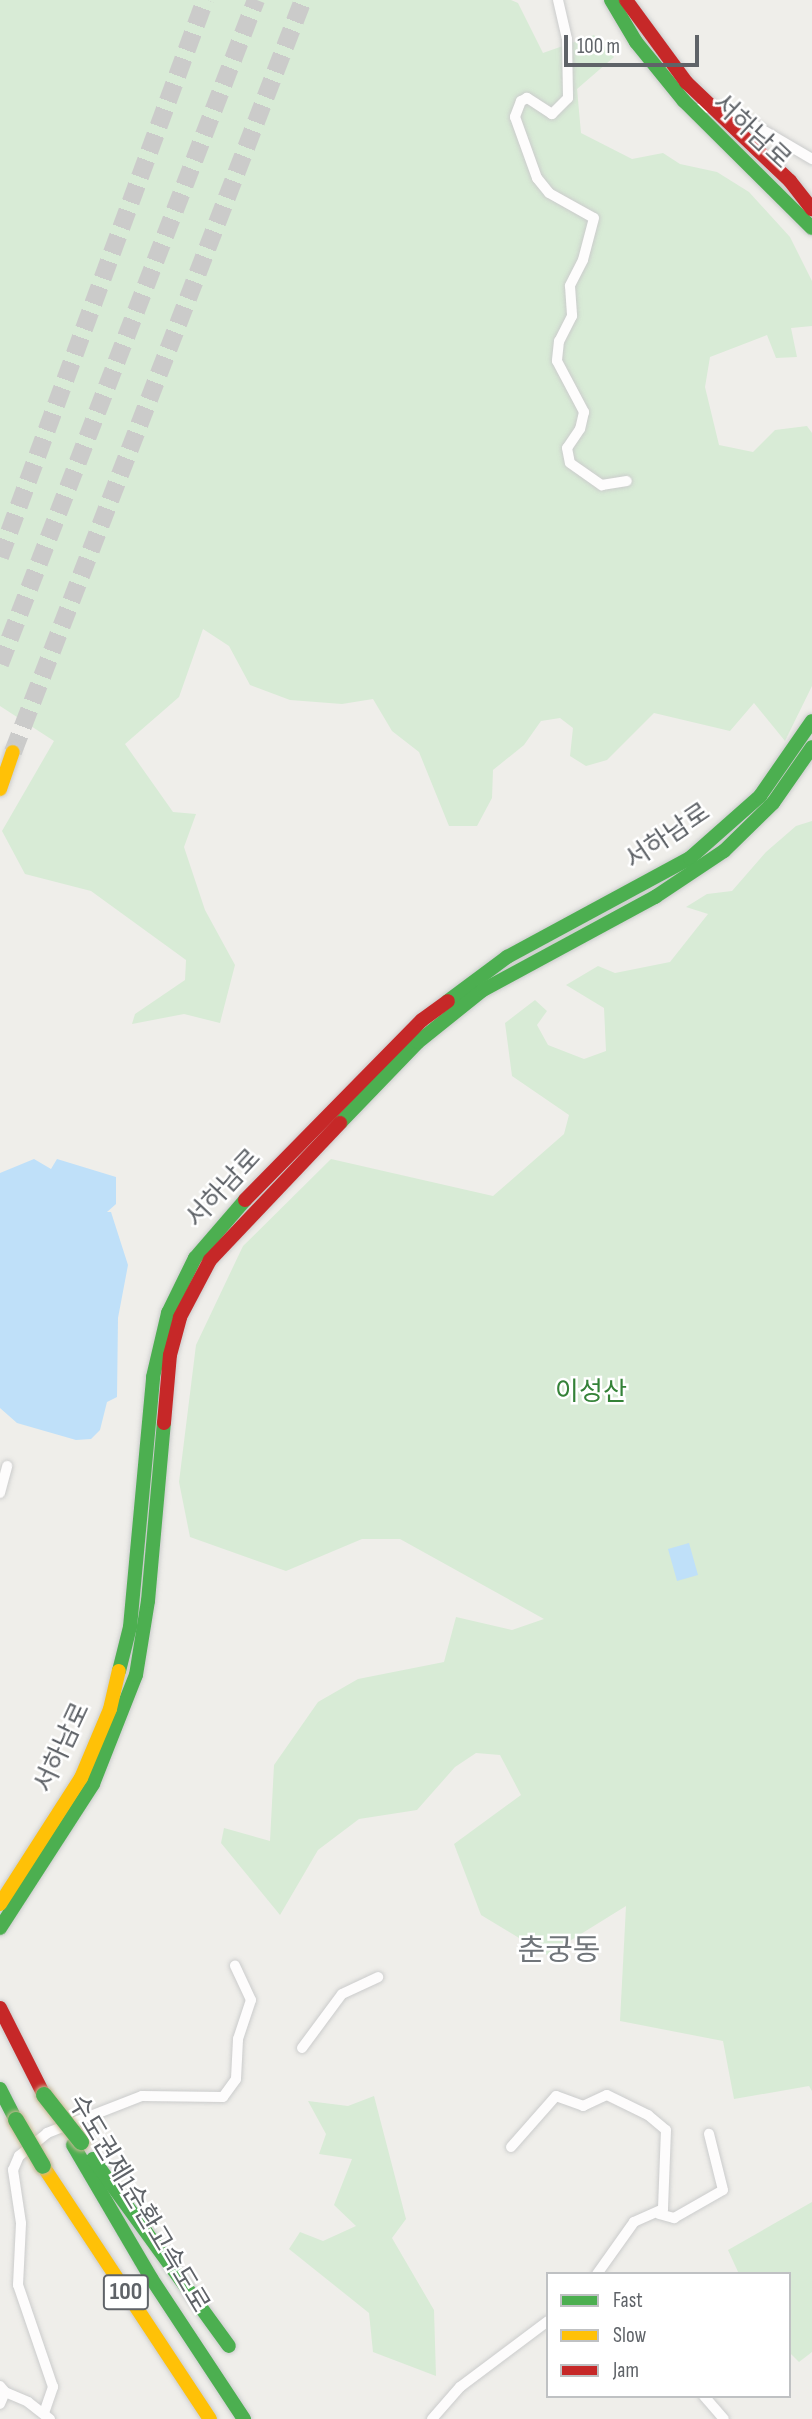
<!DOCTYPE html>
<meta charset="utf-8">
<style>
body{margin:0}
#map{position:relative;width:812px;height:2419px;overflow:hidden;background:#efeeea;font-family:"Sofia Sans Condensed","Noto Sans KR",sans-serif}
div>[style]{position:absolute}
.green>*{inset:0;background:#d8ebd6}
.water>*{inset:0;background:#bfe0f9}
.highway-tunnel>*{height:18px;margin-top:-9px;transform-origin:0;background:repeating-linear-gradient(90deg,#cbcbca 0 18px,transparent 0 27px)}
.roads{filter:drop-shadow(0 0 2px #cbcccc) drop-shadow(0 0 2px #cbcccc)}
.street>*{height:10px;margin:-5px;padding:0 5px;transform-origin:5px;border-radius:5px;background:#fdfcfc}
.fast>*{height:14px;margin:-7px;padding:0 7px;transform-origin:7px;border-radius:7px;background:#4caf50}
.slow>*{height:14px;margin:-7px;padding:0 7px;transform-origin:7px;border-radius:7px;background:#ffc107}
.jam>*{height:14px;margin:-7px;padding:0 7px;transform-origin:7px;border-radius:7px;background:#c62828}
.bridges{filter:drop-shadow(0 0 2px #c8b996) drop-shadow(0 0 2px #c8b996)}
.fast-bridge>*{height:16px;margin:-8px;padding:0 8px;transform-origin:8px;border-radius:8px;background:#4caf50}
span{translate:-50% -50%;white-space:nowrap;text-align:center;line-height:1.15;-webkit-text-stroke:5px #fff;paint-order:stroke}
.shield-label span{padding:2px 5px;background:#fff;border:2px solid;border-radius:5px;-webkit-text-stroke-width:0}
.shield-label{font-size:24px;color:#5f6368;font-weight:700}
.street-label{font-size:26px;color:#5f6368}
.park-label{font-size:26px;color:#348238}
.quarter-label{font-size:30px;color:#70757a}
.legend{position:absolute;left:546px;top:2272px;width:245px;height:126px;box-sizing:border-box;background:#fff;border:2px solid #bfc1c3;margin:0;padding:9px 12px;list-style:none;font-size:21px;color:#5f6368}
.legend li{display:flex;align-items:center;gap:14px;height:35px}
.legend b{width:35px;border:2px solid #bfc1c3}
.scale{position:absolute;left:564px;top:35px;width:135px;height:32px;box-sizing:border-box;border:4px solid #5f6368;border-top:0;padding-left:9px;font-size:21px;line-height:24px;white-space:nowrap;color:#5f6368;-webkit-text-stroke:5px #fff;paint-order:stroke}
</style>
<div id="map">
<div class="green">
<i style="clip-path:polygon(0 0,511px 0,518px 3px,543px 53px,594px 35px,614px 57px,577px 89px,581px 133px,632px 159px,663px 153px,680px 164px,717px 172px,749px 192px,790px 237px,812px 281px,812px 326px,791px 328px,797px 357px,776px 358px,767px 335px,710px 357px,705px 387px,719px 445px,753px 452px,775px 430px,807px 426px,812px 433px,812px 686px,785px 741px,754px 703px,730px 731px,654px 713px,607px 760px,586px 766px,570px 756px,573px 728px,560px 718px,541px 721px,524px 745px,493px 770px,492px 798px,477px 826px,449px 826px,419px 752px,392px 731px,373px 699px,342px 704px,290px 700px,250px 685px,229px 646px,203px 629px,179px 697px,125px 744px,173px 812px,196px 814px,184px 847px,205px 910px,235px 965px,220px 1023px,184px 1014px,132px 1024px,135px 1014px,185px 980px,186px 960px,91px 891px,25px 874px,2px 831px,54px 741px,0 706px)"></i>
<i style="clip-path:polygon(812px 821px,812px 2091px,809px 2086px,734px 2099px,723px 2041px,620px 2021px,626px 1906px,547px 1955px,481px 1915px,454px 1844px,521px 1795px,500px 1755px,476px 1753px,455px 1767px,417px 1810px,359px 1819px,318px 1850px,280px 1915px,221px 1843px,224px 1828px,270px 1841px,274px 1765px,318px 1702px,358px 1679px,444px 1662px,456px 1617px,512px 1630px,544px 1619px,400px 1539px,362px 1539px,286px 1571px,190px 1537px,179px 1482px,196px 1345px,243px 1246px,331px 1159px,493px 1196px,564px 1134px,569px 1115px,512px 1076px,505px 1023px,535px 1000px,547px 1011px,537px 1025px,548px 1045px,584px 1059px,606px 1051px,604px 1008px,566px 985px,598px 966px,615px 973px,670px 962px,708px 914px,686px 907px,707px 894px,732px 891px,766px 852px,796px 826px)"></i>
<i style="clip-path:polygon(374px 2096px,406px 2219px,392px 2238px,434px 2310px,436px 2376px,373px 2352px,369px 2313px,289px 2249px,300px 2232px,323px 2241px,356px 2226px,334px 2205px,352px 2159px,319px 2154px,326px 2134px,308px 2101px,348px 2106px)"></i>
<i style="clip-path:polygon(812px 2202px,812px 2352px,799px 2362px,789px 2352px,789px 2274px,739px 2274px,728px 2250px)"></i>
</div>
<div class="water">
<i style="clip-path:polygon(34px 1159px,51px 1169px,57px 1159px,116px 1177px,116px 1204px,107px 1212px,111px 1212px,128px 1265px,118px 1318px,117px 1397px,107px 1402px,100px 1430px,91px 1439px,76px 1440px,17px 1423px,0 1408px,0 1173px)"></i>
<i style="clip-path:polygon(689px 1543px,698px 1575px,677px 1581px,668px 1549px)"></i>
</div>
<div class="highway-tunnel">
<i style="left:0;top:557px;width:594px;rotate:-69.79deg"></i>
<i style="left:0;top:664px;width:712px;rotate:-68.92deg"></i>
<i style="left:13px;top:752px;width:806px;rotate:-68.91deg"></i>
</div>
<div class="roads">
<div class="street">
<i style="left:558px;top:0;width:40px;rotate:77deg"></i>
<i style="left:567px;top:39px;width:59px;rotate:89deg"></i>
<i style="left:568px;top:98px;width:23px;rotate:135deg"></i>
<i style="left:552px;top:114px;width:30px;rotate:-147deg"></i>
<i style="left:527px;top:98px;width:7px;rotate:153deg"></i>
<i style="left:521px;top:101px;width:17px;rotate:111deg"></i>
<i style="left:515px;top:117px;width:65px;rotate:70.2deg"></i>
<i style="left:537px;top:178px;width:19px;rotate:51deg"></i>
<i style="left:549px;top:193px;width:51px;rotate:29.1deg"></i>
<i style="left:594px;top:218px;width:43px;rotate:104.7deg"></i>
<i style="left:583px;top:260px;width:29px;rotate:117deg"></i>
<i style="left:570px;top:286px;width:30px;rotate:86deg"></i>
<i style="left:572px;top:316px;width:28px;rotate:117deg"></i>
<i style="left:559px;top:341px;width:20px;rotate:96deg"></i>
<i style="left:557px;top:361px;width:58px;rotate:62.1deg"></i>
<i style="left:584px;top:412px;width:17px;rotate:103deg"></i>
<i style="left:580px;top:429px;width:23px;rotate:124deg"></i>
<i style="left:567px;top:448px;width:15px;rotate:79deg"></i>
<i style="left:570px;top:463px;width:39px;rotate:35deg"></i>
<i style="left:602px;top:485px;width:25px;rotate:-9deg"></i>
<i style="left:692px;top:110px;width:18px;rotate:-9deg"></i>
<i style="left:710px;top:107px;width:30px;rotate:17deg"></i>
<i style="left:739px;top:116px;width:85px;rotate:30.5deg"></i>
<i style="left:0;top:1493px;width:28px;rotate:-75deg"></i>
<i style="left:302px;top:2048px;width:67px;rotate:-53.5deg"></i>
<i style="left:342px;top:1994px;width:40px;rotate:-25deg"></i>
<i style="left:511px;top:2147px;width:68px;rotate:-48.6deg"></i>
<i style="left:556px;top:2096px;width:29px;rotate:20deg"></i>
<i style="left:583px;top:2106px;width:26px;rotate:-25deg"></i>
<i style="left:607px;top:2095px;width:46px;rotate:26deg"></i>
<i style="left:648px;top:2115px;width:23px;rotate:40deg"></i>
<i style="left:666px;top:2130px;width:79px;rotate:92.2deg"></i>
<i style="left:663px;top:2209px;width:32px;rotate:156deg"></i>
<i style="left:634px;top:2222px;width:64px;rotate:125.4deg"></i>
<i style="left:659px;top:2214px;width:16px;rotate:15deg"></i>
<i style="left:674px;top:2218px;width:56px;rotate:-29.7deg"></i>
<i style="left:723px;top:2190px;width:58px;rotate:-104deg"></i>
<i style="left:0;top:2386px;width:8px;rotate:50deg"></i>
<i style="left:5px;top:2392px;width:13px;rotate:113deg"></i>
<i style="left:5px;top:2392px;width:25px;rotate:23deg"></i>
<i style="left:28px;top:2402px;width:28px;rotate:38deg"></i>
<i style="left:704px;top:2396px;width:30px;rotate:49deg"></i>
<i style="left:44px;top:2413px;width:28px;rotate:-71deg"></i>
<i style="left:53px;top:2387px;width:108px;rotate:-108.9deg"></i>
<i style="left:18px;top:2285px;width:62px;rotate:-87.2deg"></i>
<i style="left:21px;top:2223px;width:54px;rotate:-98.6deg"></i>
<i style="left:13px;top:2170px;width:15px;rotate:-67deg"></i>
<i style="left:19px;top:2156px;width:36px;rotate:-39deg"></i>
<i style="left:47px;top:2133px;width:102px;rotate:-21.3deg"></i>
<i style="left:142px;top:2096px;width:81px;rotate:0.7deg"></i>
<i style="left:223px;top:2097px;width:22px;rotate:-54deg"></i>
<i style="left:236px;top:2079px;width:40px;rotate:-87.1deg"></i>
<i style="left:238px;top:2039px;width:41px;rotate:-71.6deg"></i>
<i style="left:251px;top:2000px;width:38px;rotate:-115deg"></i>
<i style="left:432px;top:2419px;width:43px;rotate:-48.8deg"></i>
<i style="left:460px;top:2387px;width:110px;rotate:-36.9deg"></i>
</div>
<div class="fast">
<i style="left:611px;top:0;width:49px;rotate:59.2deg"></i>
<i style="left:636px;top:42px;width:76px;rotate:50.9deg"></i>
<i style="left:684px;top:101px;width:180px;rotate:44.8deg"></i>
<i style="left:448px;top:1001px;width:74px;rotate:-36.7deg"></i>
<i style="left:507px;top:957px;width:208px;rotate:-28.4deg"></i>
<i style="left:690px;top:858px;width:94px;rotate:-41.5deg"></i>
<i style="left:760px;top:796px;width:91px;rotate:-55.3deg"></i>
<i style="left:340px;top:1123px;width:112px;rotate:-46.1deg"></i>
<i style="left:418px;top:1042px;width:83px;rotate:-38.7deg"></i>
<i style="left:483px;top:990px;width:196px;rotate:-28.4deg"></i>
<i style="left:655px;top:897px;width:83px;rotate:-33.7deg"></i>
<i style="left:724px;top:851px;width:69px;rotate:-44.4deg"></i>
<i style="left:773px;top:803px;width:68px;rotate:-55.1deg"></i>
<i style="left:119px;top:1671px;width:45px;rotate:-76deg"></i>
<i style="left:130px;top:1627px;width:251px;rotate:-84.7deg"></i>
<i style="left:153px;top:1377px;width:66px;rotate:-76.8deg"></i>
<i style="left:168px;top:1313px;width:61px;rotate:-63.9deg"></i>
<i style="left:195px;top:1258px;width:77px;rotate:-49.2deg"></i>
<i style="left:0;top:1928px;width:171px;rotate:-57.1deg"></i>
<i style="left:93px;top:1784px;width:117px;rotate:-68.5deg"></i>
<i style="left:136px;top:1675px;width:75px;rotate:-80.8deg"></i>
<i style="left:148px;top:1601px;width:179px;rotate:-84.9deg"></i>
<i style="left:0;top:2089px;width:35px;rotate:63deg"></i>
<i style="left:73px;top:2145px;width:154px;rotate:59.6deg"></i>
<i style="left:151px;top:2278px;width:169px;rotate:56.6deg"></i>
<i style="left:93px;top:2159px;width:231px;rotate:54deg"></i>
</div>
<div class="slow">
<i style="left:0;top:789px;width:39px;rotate:-71deg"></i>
<i style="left:0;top:1904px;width:150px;rotate:-57.3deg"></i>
<i style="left:81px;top:1778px;width:75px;rotate:-67.2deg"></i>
<i style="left:110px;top:1709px;width:39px;rotate:-77deg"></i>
<i style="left:43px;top:2166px;width:303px;rotate:56.6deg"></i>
</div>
<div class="jam">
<i style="left:626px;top:0;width:102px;rotate:53.8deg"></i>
<i style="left:686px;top:82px;width:144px;rotate:43.6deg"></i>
<i style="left:790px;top:181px;width:36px;rotate:52deg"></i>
<i style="left:245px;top:1200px;width:252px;rotate:-45.5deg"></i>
<i style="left:422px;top:1020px;width:32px;rotate:-36deg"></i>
<i style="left:164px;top:1423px;width:68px;rotate:-85deg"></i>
<i style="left:170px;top:1355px;width:39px;rotate:-75deg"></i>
<i style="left:180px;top:1317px;width:64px;rotate:-62.2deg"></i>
<i style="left:210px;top:1260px;width:189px;rotate:-46.5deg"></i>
<i style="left:0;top:2008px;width:97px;rotate:63.2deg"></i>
</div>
</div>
<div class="bridges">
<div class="fast-bridge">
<i style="left:44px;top:2095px;width:60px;rotate:51.8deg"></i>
<i style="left:16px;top:2120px;width:53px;rotate:59.6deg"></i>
</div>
</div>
<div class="shield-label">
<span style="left:126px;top:2292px">100</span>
</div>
<div class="street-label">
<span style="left:751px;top:132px;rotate:43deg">서하남로</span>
<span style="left:668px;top:837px;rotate:-34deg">서하남로</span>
<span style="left:224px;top:1189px;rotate:-47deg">서하남로</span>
<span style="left:63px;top:1748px;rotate:-65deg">서하남로</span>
<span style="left:138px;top:2204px;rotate:59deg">수도권제1순환고속도로</span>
</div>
<div class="park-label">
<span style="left:591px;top:1393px">이성산</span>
</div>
<div class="quarter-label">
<span style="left:559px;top:1951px">춘궁동</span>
</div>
<ul class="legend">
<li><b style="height:9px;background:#4caf50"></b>Fast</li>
<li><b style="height:9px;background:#ffc107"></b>Slow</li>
<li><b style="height:9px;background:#c62828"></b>Jam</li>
</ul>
<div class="scale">100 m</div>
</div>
